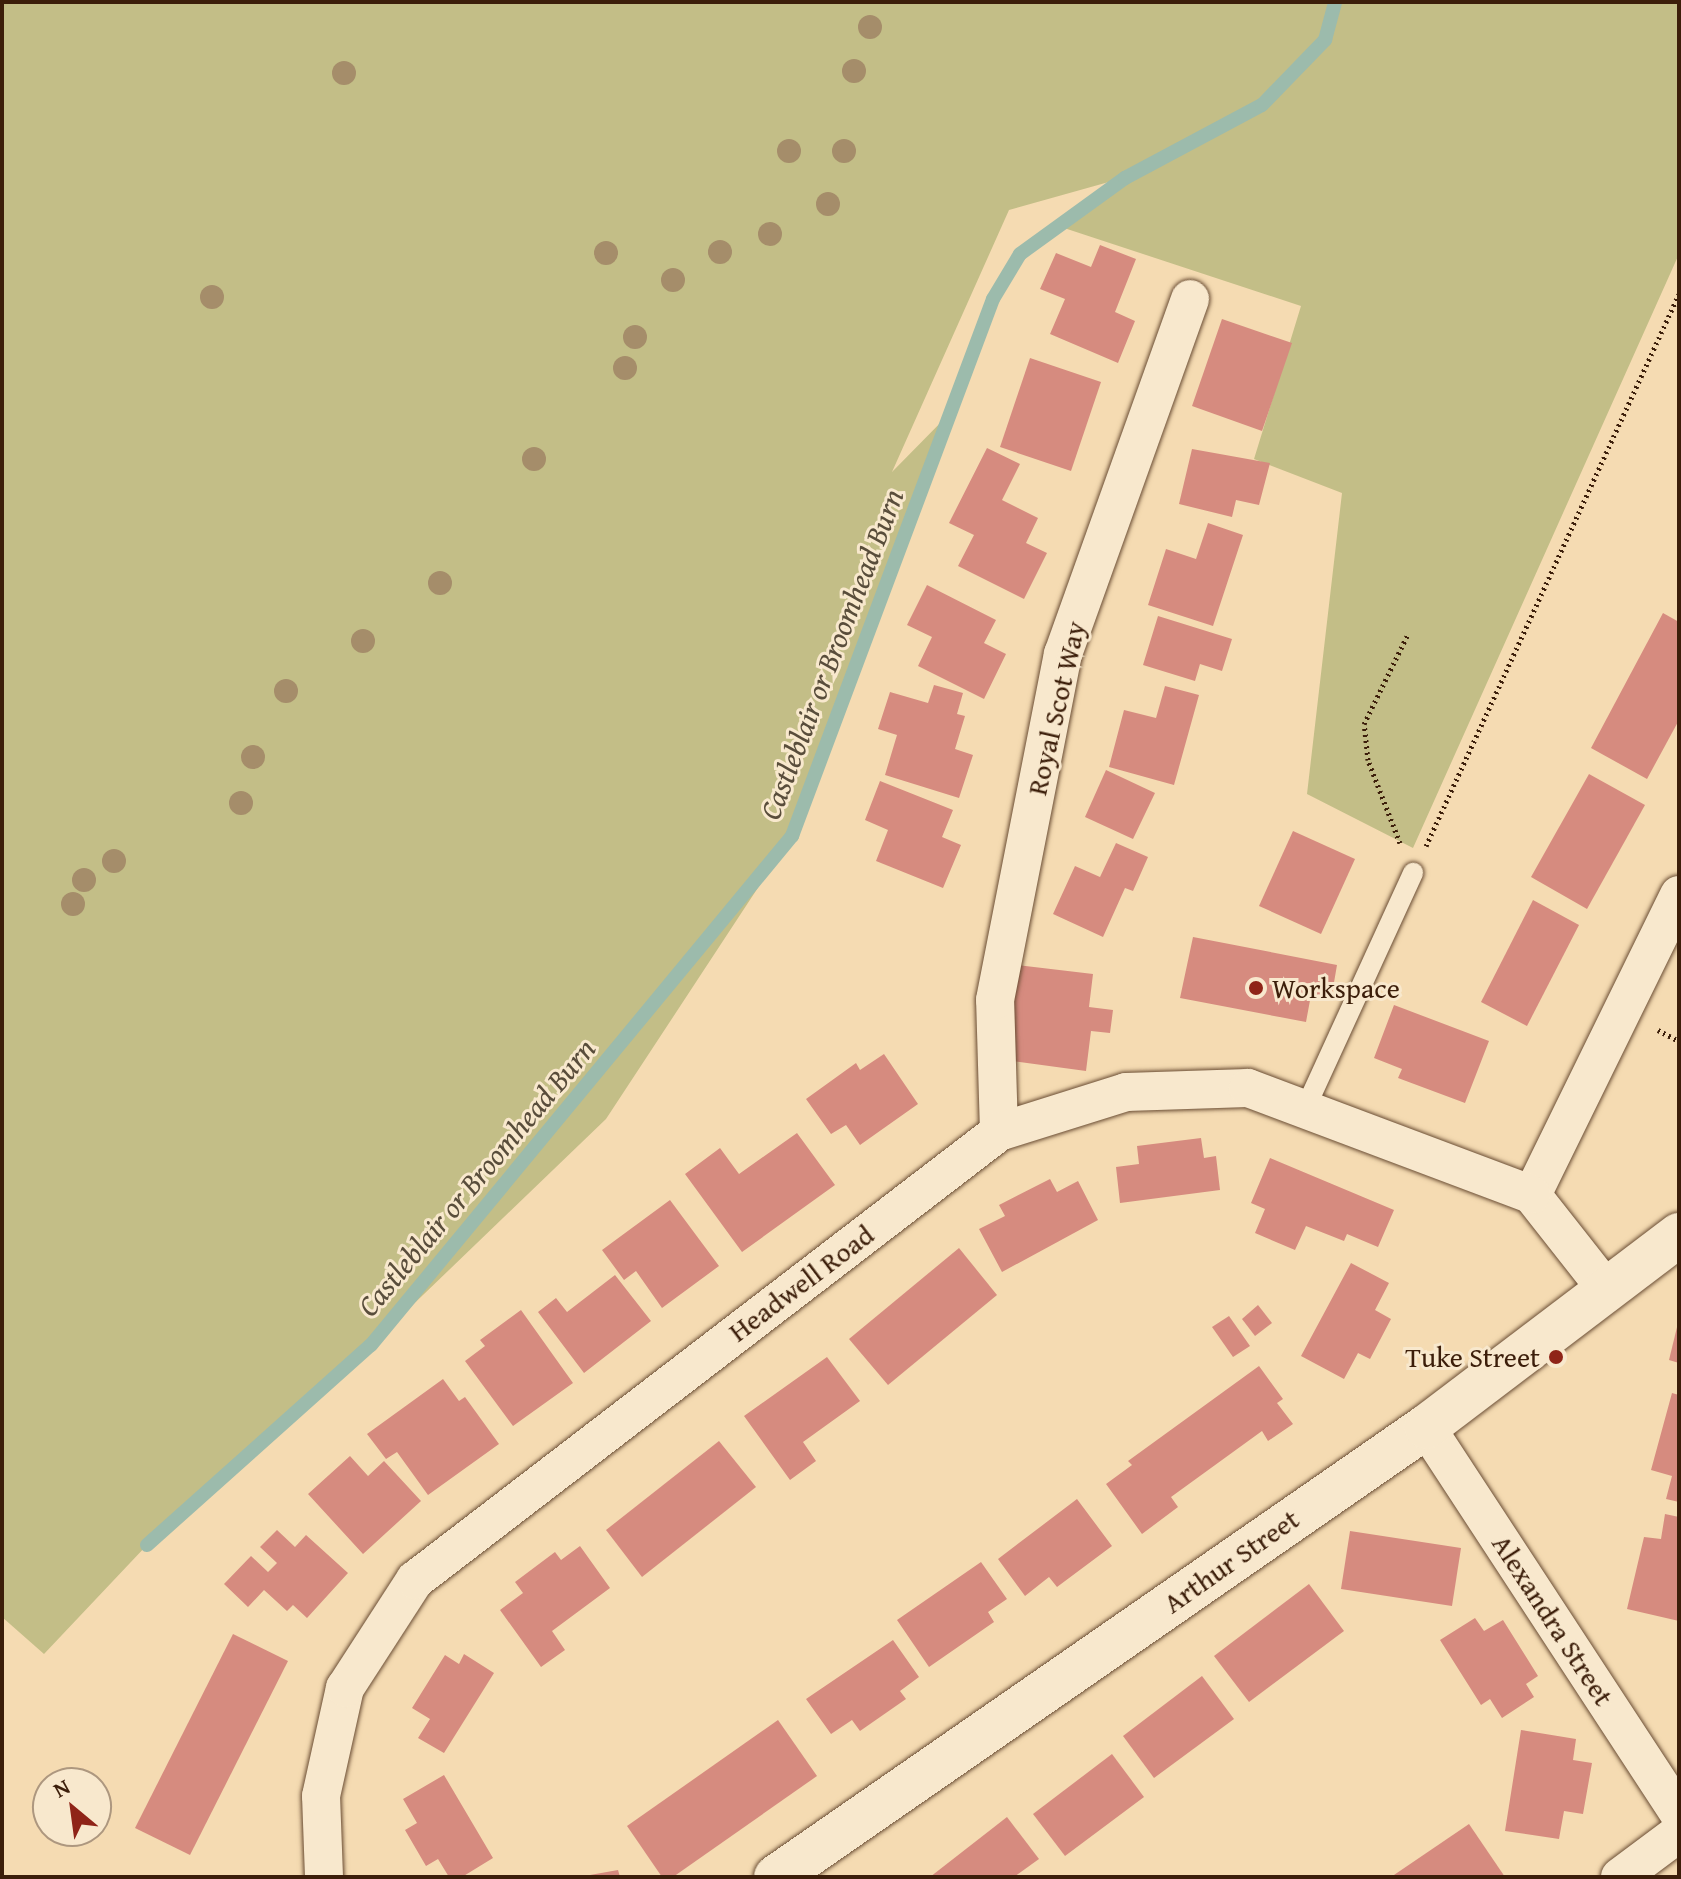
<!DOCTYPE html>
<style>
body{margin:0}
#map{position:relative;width:1681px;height:1879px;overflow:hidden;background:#f5dbb2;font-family:"Gentium Book Plus",serif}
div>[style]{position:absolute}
.green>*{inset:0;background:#c3be87}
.stream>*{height:14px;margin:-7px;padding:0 7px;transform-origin:7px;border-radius:7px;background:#9cbbac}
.building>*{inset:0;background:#d68b7f}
.path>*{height:5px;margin-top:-2.5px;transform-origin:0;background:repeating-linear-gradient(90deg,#3c1e0a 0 2px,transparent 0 6px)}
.roads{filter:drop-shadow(0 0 2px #6a4d34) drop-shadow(0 0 2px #6a4d34)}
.lane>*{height:20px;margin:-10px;padding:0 10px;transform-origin:10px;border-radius:10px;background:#f8e8cd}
.street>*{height:38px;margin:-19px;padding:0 19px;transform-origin:19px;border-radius:19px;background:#f8e8cd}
.secondary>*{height:44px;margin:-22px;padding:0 22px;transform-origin:22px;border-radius:22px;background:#f8e8cd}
.trees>*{width:24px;height:24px;margin:-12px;border-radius:50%;background:#a58d6a}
.dots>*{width:22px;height:22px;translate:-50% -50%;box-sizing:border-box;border:4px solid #f8e8cd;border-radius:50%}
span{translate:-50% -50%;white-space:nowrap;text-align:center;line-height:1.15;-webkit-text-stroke:6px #f8e8cd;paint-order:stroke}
.street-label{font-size:28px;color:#3c1e0a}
.poi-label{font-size:28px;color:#3c1e0a}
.left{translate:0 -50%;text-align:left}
.right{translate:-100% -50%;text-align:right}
.water-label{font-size:30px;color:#594d3b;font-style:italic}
.frame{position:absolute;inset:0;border:4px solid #3c1e0a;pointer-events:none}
.north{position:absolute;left:32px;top:1767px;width:80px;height:80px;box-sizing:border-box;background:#f8e8cd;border:2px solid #ad977f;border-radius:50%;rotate:331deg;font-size:22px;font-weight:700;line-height:32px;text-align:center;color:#3c1e0a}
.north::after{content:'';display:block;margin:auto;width:28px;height:36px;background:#8f2418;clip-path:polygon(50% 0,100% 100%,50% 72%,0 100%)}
</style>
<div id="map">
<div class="green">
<i style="clip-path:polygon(2px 2px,1679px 2px,1679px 254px,1413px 848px,1307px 794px,1342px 493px,1254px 459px,1301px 306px,1058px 226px,1123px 178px,1009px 210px,892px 472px,951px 412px,792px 836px,606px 1119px,371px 1345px,147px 1545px,44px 1654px,2px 1617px)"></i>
</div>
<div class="stream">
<i style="left:147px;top:1545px;width:300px;rotate:-41.8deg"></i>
<i style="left:371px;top:1345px;width:661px;rotate:-50.41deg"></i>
<i style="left:792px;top:836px;width:573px;rotate:-69.48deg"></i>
<i style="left:993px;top:299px;width:52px;rotate:-59deg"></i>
<i style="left:1020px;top:254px;width:130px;rotate:-35.9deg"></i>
<i style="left:1125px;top:178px;width:155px;rotate:-28.1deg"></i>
<i style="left:1262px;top:105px;width:91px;rotate:-45.9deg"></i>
<i style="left:1325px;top:40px;width:39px;rotate:-75deg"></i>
</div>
<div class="building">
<i style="clip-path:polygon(1100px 245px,1136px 259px,1115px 312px,1135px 321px,1118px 363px,1050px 334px,1065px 299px,1040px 289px,1056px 253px,1091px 267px)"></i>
<i style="clip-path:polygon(1222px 319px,1292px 343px,1262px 431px,1192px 406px)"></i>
<i style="clip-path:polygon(1030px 358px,1101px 382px,1071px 471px,1000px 447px)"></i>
<i style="clip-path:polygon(987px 448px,1020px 464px,1002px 500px,1038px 518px,1026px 543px,1047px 553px,1024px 599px,958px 566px,974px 535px,949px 523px)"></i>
<i style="clip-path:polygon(1192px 449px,1270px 463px,1259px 505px,1236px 500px,1232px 517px,1179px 504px)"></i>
<i style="clip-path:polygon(1208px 523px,1243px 535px,1213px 626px,1148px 605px,1166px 549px,1196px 559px)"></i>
<i style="clip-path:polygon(927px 585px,996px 620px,984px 643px,1006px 654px,984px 699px,918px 666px,932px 637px,907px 625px)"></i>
<i style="clip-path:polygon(1663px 613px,1679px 622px,1679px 720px,1647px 779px,1591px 748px)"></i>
<i style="clip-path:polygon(1158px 616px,1232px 639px,1222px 671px,1200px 664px,1195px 681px,1143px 665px)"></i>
<i style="clip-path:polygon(934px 685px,963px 693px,957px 714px,965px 716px,955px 749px,973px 755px,959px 798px,885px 775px,897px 735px,878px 729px,890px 692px,928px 703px)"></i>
<i style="clip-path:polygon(1165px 686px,1199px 695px,1174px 785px,1109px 767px,1124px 710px,1156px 718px)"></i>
<i style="clip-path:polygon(1106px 770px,1155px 793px,1133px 839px,1085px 817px)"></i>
<i style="clip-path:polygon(1589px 774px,1645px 805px,1587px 909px,1531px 877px)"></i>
<i style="clip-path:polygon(880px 781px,953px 810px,942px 837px,961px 845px,943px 888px,876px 861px,888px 830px,865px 820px)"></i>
<i style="clip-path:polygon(1293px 831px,1355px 859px,1321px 934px,1259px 906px)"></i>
<i style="clip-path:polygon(1116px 843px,1148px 857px,1133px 891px,1125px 888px,1103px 937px,1053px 914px,1075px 866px,1100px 877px)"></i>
<i style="clip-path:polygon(1533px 900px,1579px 925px,1527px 1026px,1481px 1002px)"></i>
<i style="clip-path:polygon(1193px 937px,1337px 965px,1331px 1000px,1311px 995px,1306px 1022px,1180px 998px)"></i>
<i style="clip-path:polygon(1017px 965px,1093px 974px,1089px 1007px,1113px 1010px,1110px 1033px,1091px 1031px,1086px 1071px,1005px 1060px)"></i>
<i style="clip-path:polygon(1394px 1005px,1489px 1041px,1465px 1103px,1398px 1078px,1402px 1069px,1374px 1058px)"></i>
<i style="clip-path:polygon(884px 1054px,918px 1104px,860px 1145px,846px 1125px,831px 1134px,806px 1099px,856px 1063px,860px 1070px)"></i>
<i style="clip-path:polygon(797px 1133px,835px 1185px,742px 1252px,685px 1174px,720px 1148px,739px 1174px)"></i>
<i style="clip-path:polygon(1201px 1138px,1204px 1158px,1216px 1156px,1220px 1190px,1120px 1203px,1116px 1167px,1139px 1164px,1137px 1146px)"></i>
<i style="clip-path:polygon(1270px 1158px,1394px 1210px,1378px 1247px,1347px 1234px,1344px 1241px,1306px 1226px,1295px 1250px,1255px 1233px,1265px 1209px,1251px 1203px)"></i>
<i style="clip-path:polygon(1050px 1179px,1057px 1192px,1078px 1181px,1098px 1220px,1002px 1272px,979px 1229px,1005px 1216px,999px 1205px)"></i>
<i style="clip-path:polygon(670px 1200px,719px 1266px,662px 1308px,636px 1271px,624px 1280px,602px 1250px)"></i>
<i style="clip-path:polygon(959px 1248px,997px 1295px,888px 1385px,849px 1339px)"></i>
<i style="clip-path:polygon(1351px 1263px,1389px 1283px,1375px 1310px,1391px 1319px,1370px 1359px,1358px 1353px,1344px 1379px,1301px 1356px)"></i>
<i style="clip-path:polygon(615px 1275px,651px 1321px,584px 1373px,538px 1312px,556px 1298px,567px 1312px)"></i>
<i style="clip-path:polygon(1258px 1305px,1272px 1323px,1255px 1336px,1242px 1319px)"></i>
<i style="clip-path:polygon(521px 1310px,573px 1383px,513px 1426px,465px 1361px,485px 1346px,480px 1340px)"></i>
<i style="clip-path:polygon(1229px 1316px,1250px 1346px,1233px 1357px,1212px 1327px)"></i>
<i style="clip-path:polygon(1678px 1323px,1679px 1323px,1679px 1363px,1669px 1360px)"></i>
<i style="clip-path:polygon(827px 1357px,860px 1401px,803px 1442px,816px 1461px,790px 1480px,744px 1416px)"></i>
<i style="clip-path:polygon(1259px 1366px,1283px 1399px,1277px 1403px,1293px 1424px,1268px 1441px,1262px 1431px,1171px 1497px,1178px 1507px,1142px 1534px,1106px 1484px,1132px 1465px,1128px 1461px)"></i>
<i style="clip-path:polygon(443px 1379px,459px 1401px,465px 1397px,499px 1444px,428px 1495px,397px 1452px,386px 1459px,367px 1434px)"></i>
<i style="clip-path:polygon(1672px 1393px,1679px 1395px,1679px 1502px,1666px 1499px,1672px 1476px,1651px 1470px)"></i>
<i style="clip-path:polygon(719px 1441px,756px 1487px,642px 1577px,606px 1530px)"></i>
<i style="clip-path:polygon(350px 1456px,368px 1476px,384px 1461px,421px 1501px,363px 1554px,308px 1494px)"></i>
<i style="clip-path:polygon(1077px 1499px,1112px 1546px,1057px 1587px,1049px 1577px,1025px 1596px,998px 1559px)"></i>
<i style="clip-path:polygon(1665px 1514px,1679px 1517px,1679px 1621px,1627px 1609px,1644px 1537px,1661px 1539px)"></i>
<i style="clip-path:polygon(277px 1530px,295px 1547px,306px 1535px,348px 1573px,307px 1618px,293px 1605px,287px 1611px,264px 1590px,248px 1607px,224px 1584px,251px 1556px,268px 1572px,277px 1563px,260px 1547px)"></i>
<i style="clip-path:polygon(1350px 1531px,1461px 1548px,1452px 1606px,1341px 1589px)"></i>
<i style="clip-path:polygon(580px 1546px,610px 1588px,552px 1631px,565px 1650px,541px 1667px,500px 1610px,523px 1593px,515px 1582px,555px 1552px,561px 1560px)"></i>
<i style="clip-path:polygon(981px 1562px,1007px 1599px,988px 1612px,994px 1622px,929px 1667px,897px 1620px)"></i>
<i style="clip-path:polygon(1309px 1584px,1344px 1631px,1249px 1702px,1214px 1656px)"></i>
<i style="clip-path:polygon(1475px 1618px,1484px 1631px,1503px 1620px,1538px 1676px,1526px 1684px,1534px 1697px,1502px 1718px,1490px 1699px,1481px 1705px,1440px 1640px)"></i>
<i style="clip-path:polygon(233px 1634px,288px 1661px,190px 1855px,135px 1828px)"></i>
<i style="clip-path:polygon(893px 1640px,919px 1677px,900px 1691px,906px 1699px,860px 1731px,852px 1720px,831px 1734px,806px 1699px)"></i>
<i style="clip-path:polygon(464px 1654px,494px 1673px,444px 1753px,418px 1738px,430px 1719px,412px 1708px,445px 1655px,459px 1664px)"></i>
<i style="clip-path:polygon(1202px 1676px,1234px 1719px,1154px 1778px,1123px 1736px)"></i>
<i style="clip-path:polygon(778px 1720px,817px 1776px,673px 1877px,662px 1877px,627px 1826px)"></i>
<i style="clip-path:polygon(1521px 1730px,1576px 1739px,1573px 1760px,1592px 1763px,1583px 1814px,1564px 1811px,1559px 1839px,1505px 1831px)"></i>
<i style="clip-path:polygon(1112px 1754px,1144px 1797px,1065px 1856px,1033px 1814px)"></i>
<i style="clip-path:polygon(444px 1775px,493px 1858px,462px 1877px,449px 1877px,438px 1859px,426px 1866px,405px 1830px,417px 1823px,403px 1799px)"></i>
<i style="clip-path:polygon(1007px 1817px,1039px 1859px,1014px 1877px,930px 1877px)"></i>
<i style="clip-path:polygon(1469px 1824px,1505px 1877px,1391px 1877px)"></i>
<i style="clip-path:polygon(618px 1870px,620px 1877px,590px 1877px,590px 1875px)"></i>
</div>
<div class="path">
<i style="left:1400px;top:843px;width:89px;rotate:-111.1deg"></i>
<i style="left:1368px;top:760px;width:36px;rotate:-96deg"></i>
<i style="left:1364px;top:724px;width:100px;rotate:-63.9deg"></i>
<i style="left:1426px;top:846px;width:607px;rotate:-65.38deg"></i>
<i style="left:1658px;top:1030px;width:24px;rotate:28deg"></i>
</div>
<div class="roads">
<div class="lane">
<i style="left:1305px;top:1109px;width:260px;rotate:-65.4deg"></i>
</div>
<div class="street">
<i style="left:999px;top:1132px;width:132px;rotate:-91.7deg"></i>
<i style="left:995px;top:1000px;width:353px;rotate:-78.9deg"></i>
<i style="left:1063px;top:654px;width:377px;rotate:-70.3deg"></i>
<i style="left:1606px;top:1289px;width:120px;rotate:-128.2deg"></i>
<i style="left:1532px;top:1195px;width:334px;rotate:-63.9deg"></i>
<i style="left:1426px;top:1427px;width:462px;rotate:56.8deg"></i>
<i style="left:324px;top:1877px;width:81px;rotate:-92.1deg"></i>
<i style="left:321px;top:1796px;width:111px;rotate:-77.5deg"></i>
<i style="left:345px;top:1688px;width:129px;rotate:-57.1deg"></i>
<i style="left:415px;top:1580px;width:736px;rotate:-37.49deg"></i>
<i style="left:999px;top:1132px;width:133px;rotate:-17.5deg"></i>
<i style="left:1126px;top:1092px;width:122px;rotate:-1.9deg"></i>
<i style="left:1248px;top:1088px;width:303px;rotate:20.6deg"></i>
<i style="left:1620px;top:1877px;width:74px;rotate:-36.7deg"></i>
</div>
<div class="secondary">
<i style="left:776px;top:1877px;width:791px;rotate:-34.7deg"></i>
<i style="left:1426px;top:1427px;width:318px;rotate:-37.2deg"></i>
</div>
</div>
<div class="trees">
<i style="left:870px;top:27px"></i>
<i style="left:854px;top:71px"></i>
<i style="left:344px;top:73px"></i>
<i style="left:789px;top:151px"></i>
<i style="left:844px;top:151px"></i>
<i style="left:828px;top:204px"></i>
<i style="left:770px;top:234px"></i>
<i style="left:720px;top:252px"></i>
<i style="left:606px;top:253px"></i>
<i style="left:673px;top:280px"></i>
<i style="left:212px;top:297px"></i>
<i style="left:635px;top:337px"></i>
<i style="left:625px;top:368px"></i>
<i style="left:534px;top:459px"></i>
<i style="left:440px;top:583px"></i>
<i style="left:363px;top:641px"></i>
<i style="left:286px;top:691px"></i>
<i style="left:253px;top:757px"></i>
<i style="left:241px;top:803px"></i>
<i style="left:114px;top:861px"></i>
<i style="left:84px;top:880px"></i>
<i style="left:73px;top:904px"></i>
</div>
<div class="dots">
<i style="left:1256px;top:988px;background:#8f2418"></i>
<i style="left:1556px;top:1357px;background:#8f2418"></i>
</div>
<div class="street-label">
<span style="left:1056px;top:708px;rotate:-77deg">Royal Scot Way</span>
<span style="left:801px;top:1283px;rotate:-37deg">Headwell Road</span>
<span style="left:1231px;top:1561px;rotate:-35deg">Arthur Street</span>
<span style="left:1553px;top:1620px;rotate:57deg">Alexandra Street</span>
</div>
<div class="poi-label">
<span class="left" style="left:1272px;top:988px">Workspace</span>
<span class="right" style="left:1540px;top:1357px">Tuke Street</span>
</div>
<div class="water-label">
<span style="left:831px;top:654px;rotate:-69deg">Castleblair or Broomhead Burn</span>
<span style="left:476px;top:1177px;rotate:-50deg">Castleblair or Broomhead Burn</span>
</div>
<div class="frame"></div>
<div class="north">N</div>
</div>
